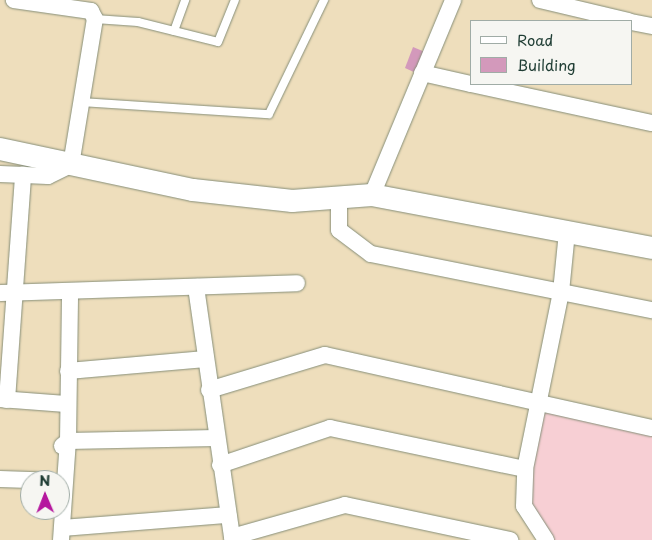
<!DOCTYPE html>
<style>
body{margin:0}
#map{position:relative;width:652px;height:540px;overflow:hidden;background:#eedebc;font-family:"Playpen Sans",sans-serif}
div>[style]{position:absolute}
.built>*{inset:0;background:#f7cfd4}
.building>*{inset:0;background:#d399bb}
.roads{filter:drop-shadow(0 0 1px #868e78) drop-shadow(0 0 1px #868e78)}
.lane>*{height:8px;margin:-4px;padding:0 4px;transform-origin:4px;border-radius:4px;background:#fff}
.street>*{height:16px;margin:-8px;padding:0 8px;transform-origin:8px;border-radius:8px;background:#fff}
.secondary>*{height:22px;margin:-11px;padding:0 11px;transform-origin:11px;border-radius:11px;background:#fff}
span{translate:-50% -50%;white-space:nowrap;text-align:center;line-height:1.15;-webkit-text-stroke:5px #f6f6f2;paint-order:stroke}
.legend{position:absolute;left:470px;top:20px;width:162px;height:65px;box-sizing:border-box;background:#f6f6f2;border:1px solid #a0aca6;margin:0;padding:6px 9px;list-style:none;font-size:15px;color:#1f3d34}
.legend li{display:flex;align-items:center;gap:10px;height:25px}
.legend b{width:25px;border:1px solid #a0aca6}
.north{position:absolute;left:20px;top:470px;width:50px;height:50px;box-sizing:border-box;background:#f6f6f2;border:1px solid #a0aca6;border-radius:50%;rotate:359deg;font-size:14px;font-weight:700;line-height:20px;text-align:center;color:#1f3d34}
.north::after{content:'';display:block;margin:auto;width:18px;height:22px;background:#b5179e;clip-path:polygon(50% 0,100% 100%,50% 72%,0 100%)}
</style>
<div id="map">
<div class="built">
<i style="clip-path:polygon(543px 405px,652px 427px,652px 540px,546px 540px,522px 507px)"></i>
</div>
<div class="building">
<i style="clip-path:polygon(413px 47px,425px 52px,416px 73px,405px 68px)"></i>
</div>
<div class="roads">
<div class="lane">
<i style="left:95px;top:19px;width:43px;rotate:4deg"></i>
<i style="left:138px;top:22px;width:82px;rotate:14deg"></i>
<i style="left:218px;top:42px;width:45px;rotate:-68deg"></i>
<i style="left:174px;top:31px;width:33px;rotate:-70deg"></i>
<i style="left:81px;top:102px;width:188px;rotate:3.7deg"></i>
<i style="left:269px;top:114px;width:127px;rotate:-64.2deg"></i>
</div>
<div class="street">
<i style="left:540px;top:0;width:91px;rotate:13.3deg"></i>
<i style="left:631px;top:22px;width:21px;rotate:11deg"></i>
<i style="left:422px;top:73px;width:50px;rotate:12.7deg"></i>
<i style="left:471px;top:84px;width:185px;rotate:12.2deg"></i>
<i style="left:0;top:174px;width:48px;rotate:2.4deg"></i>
<i style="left:48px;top:176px;width:25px;rotate:-26deg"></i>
<i style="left:71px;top:165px;width:148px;rotate:-80.7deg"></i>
<i style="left:95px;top:19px;width:9px;rotate:-117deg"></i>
<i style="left:91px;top:11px;width:78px;rotate:-171.9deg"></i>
<i style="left:372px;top:195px;width:211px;rotate:-67.4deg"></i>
<i style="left:339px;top:198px;width:32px;rotate:90deg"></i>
<i style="left:339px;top:230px;width:40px;rotate:37deg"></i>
<i style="left:371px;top:254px;width:287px;rotate:11.3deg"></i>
<i style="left:196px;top:287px;width:253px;rotate:81.8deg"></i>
<i style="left:232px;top:537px;width:117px;rotate:-15.8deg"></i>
<i style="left:345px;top:505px;width:169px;rotate:12deg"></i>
<i style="left:0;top:293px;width:297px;rotate:-1.9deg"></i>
<i style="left:68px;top:371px;width:138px;rotate:-5deg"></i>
<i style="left:209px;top:390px;width:121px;rotate:-16.8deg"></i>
<i style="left:325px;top:355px;width:335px;rotate:12.6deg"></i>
<i style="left:0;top:399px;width:66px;rotate:4.3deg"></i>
<i style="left:7px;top:400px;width:226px;rotate:-85.9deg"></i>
<i style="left:62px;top:446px;width:8px;rotate:-40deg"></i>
<i style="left:68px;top:441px;width:148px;rotate:-1.2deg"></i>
<i style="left:220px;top:465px;width:116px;rotate:-18.6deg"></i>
<i style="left:330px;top:428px;width:199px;rotate:11.9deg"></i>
<i style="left:0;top:479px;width:37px;rotate:2deg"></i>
<i style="left:62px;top:528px;width:167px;rotate:-4.5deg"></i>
<i style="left:61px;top:540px;width:99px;rotate:-86deg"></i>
<i style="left:68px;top:441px;width:149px;rotate:-89.2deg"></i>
<i style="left:546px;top:540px;width:40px;rotate:-122.9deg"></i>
<i style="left:524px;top:506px;width:37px;rotate:-88deg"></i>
<i style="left:525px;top:469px;width:181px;rotate:-78.5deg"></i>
<i style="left:561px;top:292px;width:60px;rotate:-84.3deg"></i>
</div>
<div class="secondary">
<i style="left:0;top:149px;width:197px;rotate:12deg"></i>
<i style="left:193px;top:190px;width:100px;rotate:6.3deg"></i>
<i style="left:292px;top:201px;width:80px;rotate:-4.3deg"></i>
<i style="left:372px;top:195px;width:285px;rotate:10.7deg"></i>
</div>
</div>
<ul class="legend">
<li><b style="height:6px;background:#fff"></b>Road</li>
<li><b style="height:14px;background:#d399bb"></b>Building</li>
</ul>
<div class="north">N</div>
</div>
